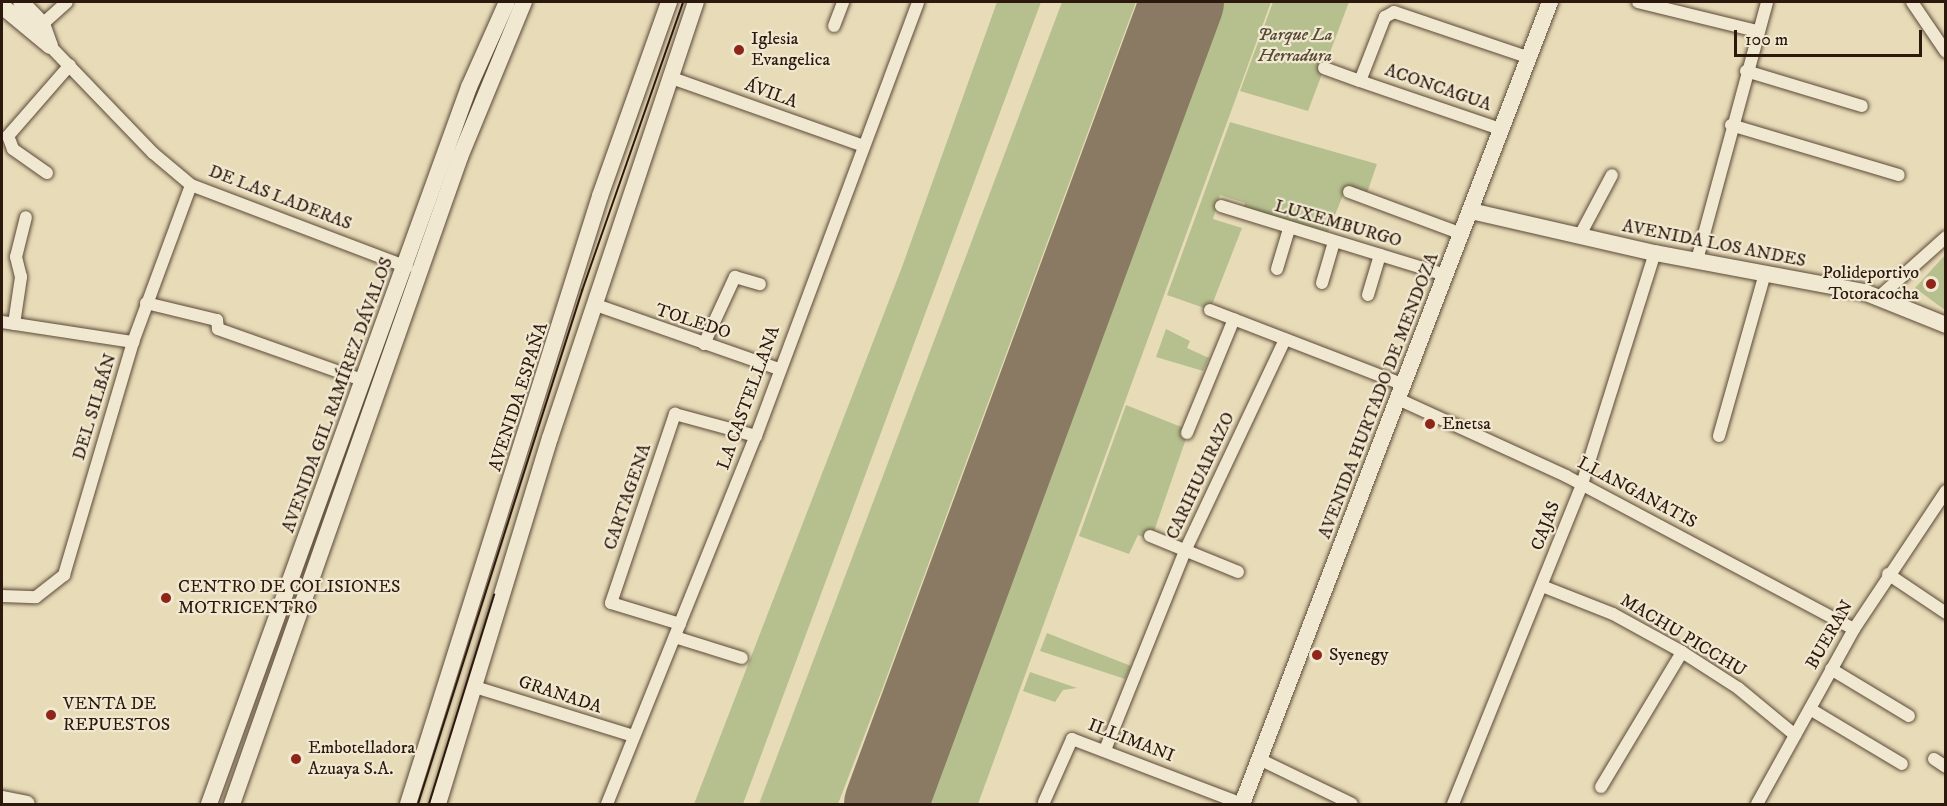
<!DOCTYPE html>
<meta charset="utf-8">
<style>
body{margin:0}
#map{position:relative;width:1947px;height:806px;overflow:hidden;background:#e8dcb8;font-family:"IM FELL DW Pica",serif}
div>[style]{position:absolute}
.green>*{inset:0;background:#b6c08e}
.runway>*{height:84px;margin:-42px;padding:0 42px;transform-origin:42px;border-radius:42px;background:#8a7a63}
.roads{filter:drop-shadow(0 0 2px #5c4938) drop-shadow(0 0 2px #5c4938)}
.minor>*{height:12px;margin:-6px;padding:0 6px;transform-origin:6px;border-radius:6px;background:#f0e8d1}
.secondary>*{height:16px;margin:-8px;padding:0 8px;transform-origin:8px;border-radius:8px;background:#f0e8d1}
.tram>*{height:1.5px;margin:-0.75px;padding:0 0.75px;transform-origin:0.75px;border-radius:0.75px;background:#2d180e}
.dots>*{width:16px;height:16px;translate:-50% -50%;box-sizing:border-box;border:3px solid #f0e8d1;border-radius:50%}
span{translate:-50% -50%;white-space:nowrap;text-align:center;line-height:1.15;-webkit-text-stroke:4.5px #f0e8d1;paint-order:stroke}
.park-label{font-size:18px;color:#564a34;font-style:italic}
.poi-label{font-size:18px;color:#2d180e}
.left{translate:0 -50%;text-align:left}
.right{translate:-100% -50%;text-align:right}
.street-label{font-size:18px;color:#2d180e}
.frame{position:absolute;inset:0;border:3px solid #2d180e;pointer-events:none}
.scale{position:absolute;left:1734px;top:30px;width:188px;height:27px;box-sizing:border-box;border:3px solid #2d180e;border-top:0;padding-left:8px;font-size:18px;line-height:21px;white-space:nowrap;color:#2d180e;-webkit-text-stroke:4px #f0e8d1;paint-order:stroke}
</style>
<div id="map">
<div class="green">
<i style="clip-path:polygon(997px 2px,1041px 2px,743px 804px,694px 804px,902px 267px)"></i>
<i style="clip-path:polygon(1062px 2px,1136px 2px,883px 687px,838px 804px,759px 804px)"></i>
<i style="clip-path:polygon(1221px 2px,1271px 2px,978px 804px,927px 804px)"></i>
<i style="clip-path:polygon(1273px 2px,1349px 2px,1308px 111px,1240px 91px)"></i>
<i style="clip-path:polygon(1230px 122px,1377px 164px,1367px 193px,1346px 188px,1328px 232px,1243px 208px,1245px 203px,1220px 195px,1213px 219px,1242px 228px,1210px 310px,1167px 295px)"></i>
<i style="clip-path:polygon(1945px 255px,1945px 310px,1915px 288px)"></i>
<i style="clip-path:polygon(1166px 329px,1190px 341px,1187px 348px,1209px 358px,1203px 371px,1156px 357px)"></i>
<i style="clip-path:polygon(1126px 405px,1189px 430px,1151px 540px,1138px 535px,1129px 554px,1079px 536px)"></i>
<i style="clip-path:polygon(1047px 633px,1131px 666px,1125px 679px,1040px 651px)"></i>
<i style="clip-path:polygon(1030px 672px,1077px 688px,1063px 690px,1055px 702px,1023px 691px)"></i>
</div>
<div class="runway">
<i style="left:886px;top:804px;width:855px;rotate:-69.74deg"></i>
</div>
<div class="roads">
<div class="minor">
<i style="left:1638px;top:2px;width:122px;rotate:13.7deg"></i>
<i style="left:1912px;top:2px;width:60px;rotate:55.8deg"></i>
<i style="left:834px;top:26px;width:26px;rotate:-69deg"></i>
<i style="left:37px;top:29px;width:40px;rotate:-42deg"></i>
<i style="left:50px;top:46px;width:149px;rotate:46.1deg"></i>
<i style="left:153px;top:153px;width:50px;rotate:40.1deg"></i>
<i style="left:191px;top:185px;width:231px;rotate:20.8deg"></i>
<i style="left:1324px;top:68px;width:38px;rotate:20deg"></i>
<i style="left:1746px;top:71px;width:121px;rotate:16.8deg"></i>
<i style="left:669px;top:77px;width:204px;rotate:19.5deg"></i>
<i style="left:1731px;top:125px;width:175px;rotate:16.6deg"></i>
<i style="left:1503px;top:130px;width:151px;rotate:-161.1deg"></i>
<i style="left:1360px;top:81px;width:69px;rotate:-68.7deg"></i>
<i style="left:1385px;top:17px;width:10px;rotate:-29deg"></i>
<i style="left:1394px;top:12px;width:144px;rotate:18.7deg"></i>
<i style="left:47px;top:173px;width:42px;rotate:-144.8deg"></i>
<i style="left:13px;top:149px;width:14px;rotate:-111deg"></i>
<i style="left:8px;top:136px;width:94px;rotate:-48.9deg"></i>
<i style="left:1349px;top:192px;width:121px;rotate:20.4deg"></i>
<i style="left:1221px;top:206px;width:234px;rotate:17.1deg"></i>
<i style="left:1579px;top:237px;width:70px;rotate:-62deg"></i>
<i style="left:1697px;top:260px;width:267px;rotate:-74.8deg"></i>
<i style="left:1277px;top:269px;width:42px;rotate:-73.3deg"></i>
<i style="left:1322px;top:283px;width:43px;rotate:-73.7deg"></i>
<i style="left:1368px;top:295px;width:42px;rotate:-73.3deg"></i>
<i style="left:1879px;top:297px;width:90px;rotate:-41.8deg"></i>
<i style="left:146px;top:303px;width:73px;rotate:13.5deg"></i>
<i style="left:217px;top:320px;width:9px;rotate:84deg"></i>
<i style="left:218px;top:329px;width:153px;rotate:19.5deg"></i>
<i style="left:596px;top:305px;width:194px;rotate:19.3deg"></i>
<i style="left:1210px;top:310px;width:208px;rotate:21.1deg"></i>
<i style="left:2px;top:322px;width:133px;rotate:8.7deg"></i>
<i style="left:14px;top:324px;width:48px;rotate:-81.5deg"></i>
<i style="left:21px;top:277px;width:21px;rotate:-104deg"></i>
<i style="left:16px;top:257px;width:41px;rotate:-76deg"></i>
<i style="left:704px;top:344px;width:74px;rotate:-65.2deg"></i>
<i style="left:735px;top:277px;width:26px;rotate:16deg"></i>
<i style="left:1398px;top:399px;width:185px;rotate:24.6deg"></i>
<i style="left:1566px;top:476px;width:326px;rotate:28deg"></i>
<i style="left:1187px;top:433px;width:123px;rotate:-67.6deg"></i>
<i style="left:1719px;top:436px;width:169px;rotate:-74.2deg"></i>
<i style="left:1150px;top:536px;width:95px;rotate:22.2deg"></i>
<i style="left:1888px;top:574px;width:70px;rotate:33.9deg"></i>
<i style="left:1542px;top:586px;width:76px;rotate:21.5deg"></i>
<i style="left:1613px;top:614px;width:79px;rotate:28.8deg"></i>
<i style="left:1682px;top:652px;width:67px;rotate:32.7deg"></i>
<i style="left:1738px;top:688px;width:74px;rotate:39.5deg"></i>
<i style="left:2px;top:596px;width:34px;rotate:2deg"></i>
<i style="left:36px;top:597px;width:36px;rotate:-38deg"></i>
<i style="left:64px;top:575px;width:243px;rotate:-73.5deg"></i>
<i style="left:133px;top:342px;width:167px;rotate:-69.7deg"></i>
<i style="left:680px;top:624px;width:72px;rotate:-163.1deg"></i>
<i style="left:611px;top:603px;width:200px;rotate:-71.3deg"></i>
<i style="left:675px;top:414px;width:84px;rotate:15.2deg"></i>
<i style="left:675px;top:637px;width:70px;rotate:17.4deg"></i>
<i style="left:1831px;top:669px;width:91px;rotate:31.1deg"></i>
<i style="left:475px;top:687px;width:165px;rotate:17.2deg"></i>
<i style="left:1810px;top:709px;width:107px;rotate:30.9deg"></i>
<i style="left:1105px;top:750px;width:214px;rotate:-68.1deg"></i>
<i style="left:1185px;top:551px;width:234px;rotate:-64.7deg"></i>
<i style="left:1259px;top:759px;width:103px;rotate:25.8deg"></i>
<i style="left:1934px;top:759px;width:14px;rotate:34deg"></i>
<i style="left:1601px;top:787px;width:157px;rotate:-59deg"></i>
<i style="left:1044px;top:802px;width:69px;rotate:-66deg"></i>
<i style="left:1072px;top:739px;width:182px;rotate:20.9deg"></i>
<i style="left:607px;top:804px;width:397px;rotate:-68deg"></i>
<i style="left:756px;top:436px;width:463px;rotate:-69.5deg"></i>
<i style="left:1453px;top:804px;width:345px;rotate:-68deg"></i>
<i style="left:1582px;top:484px;width:242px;rotate:-72.5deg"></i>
<i style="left:1757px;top:804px;width:200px;rotate:-61deg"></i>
<i style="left:1854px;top:629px;width:166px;rotate:-56.3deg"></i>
</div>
<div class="secondary">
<i style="left:21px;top:2px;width:30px;rotate:46deg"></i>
<i style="left:42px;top:24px;width:23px;rotate:70deg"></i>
<i style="left:2px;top:6px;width:62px;rotate:39.8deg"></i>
<i style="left:1471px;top:211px;width:189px;rotate:12.9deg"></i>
<i style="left:1655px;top:253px;width:213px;rotate:10.6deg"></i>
<i style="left:1864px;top:292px;width:88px;rotate:21.9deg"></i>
<i style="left:2px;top:799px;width:25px;rotate:11deg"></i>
<i style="left:209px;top:804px;width:763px;rotate:-70.07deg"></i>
<i style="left:469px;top:87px;width:93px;rotate:-65.9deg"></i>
<i style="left:232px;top:804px;width:686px;rotate:-70.59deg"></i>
<i style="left:460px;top:157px;width:168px;rotate:-67.6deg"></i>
<i style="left:408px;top:804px;width:638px;rotate:-72.47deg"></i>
<i style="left:600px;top:196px;width:206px;rotate:-70.4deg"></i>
<i style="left:438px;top:804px;width:383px;rotate:-73deg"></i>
<i style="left:550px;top:438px;width:460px;rotate:-71.5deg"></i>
<i style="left:1242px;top:804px;width:859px;rotate:-68.99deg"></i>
</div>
</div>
<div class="tram">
<i style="left:418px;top:804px;width:539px;rotate:-72.27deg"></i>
<i style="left:582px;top:291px;width:306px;rotate:-70.7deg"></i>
<i style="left:429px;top:804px;width:219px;rotate:-72.7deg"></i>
</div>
<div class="dots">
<i style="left:739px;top:50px;background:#8f2418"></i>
<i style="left:1931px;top:284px;background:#8f2418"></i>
<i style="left:1430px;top:424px;background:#8f2418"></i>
<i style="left:166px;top:598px;background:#8f2418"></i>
<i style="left:1317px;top:655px;background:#8f2418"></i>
<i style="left:51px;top:715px;background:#8f2418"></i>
<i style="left:296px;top:759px;background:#8f2418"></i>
</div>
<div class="park-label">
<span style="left:1295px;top:46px">Parque La<br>Herradura</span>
</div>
<div class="poi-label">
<span class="left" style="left:751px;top:50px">Iglesia<br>Evangelica</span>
<span class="right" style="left:1919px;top:284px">Polideportivo<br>Totoracocha</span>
<span class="left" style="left:1442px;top:424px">Enetsa</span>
<span class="left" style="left:178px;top:598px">CENTRO DE COLISIONES<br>MOTRICENTRO</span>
<span class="left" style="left:1329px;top:655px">Syenegy</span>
<span class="left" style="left:63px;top:715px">VENTA DE<br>REPUESTOS</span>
<span class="left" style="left:308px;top:759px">Embotelladora<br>Azuaya S.A.</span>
</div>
<div class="street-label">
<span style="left:1438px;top:88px;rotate:19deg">ACONCAGUA</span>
<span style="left:771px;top:94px;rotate:20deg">ÁVILA</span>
<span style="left:280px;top:198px;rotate:21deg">DE LAS LADERAS</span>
<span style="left:1338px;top:224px;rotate:16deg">LUXEMBURGO</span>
<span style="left:1714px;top:244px;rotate:11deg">AVENIDA LOS ANDES</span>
<span style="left:693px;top:322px;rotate:18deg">TOLEDO</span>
<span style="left:338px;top:395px;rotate:-70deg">AVENIDA GIL RAMÍREZ DÁVALOS</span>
<span style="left:1379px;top:396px;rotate:-69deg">AVENIDA HURTADO DE MENDOZA</span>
<span style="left:519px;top:397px;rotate:-72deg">AVENIDA ESPAÑA</span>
<span style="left:749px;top:398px;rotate:-70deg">LA CASTELLANA</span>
<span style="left:95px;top:407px;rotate:-73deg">DEL SILBÁN</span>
<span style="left:1201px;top:476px;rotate:-65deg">CARIHUAIRAZO</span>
<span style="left:1637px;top:493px;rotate:28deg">LLANGANATIS</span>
<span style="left:628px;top:497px;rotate:-71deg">CARTAGENA</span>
<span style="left:1546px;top:526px;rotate:-69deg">CAJAS</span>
<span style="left:1830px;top:635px;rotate:-60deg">BUERAN</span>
<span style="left:1683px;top:636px;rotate:31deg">MACHU PICCHU</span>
<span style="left:560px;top:695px;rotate:18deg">GRANADA</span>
<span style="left:1131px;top:741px;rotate:21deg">ILLIMANI</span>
</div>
<div class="frame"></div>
<div class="scale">100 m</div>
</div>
